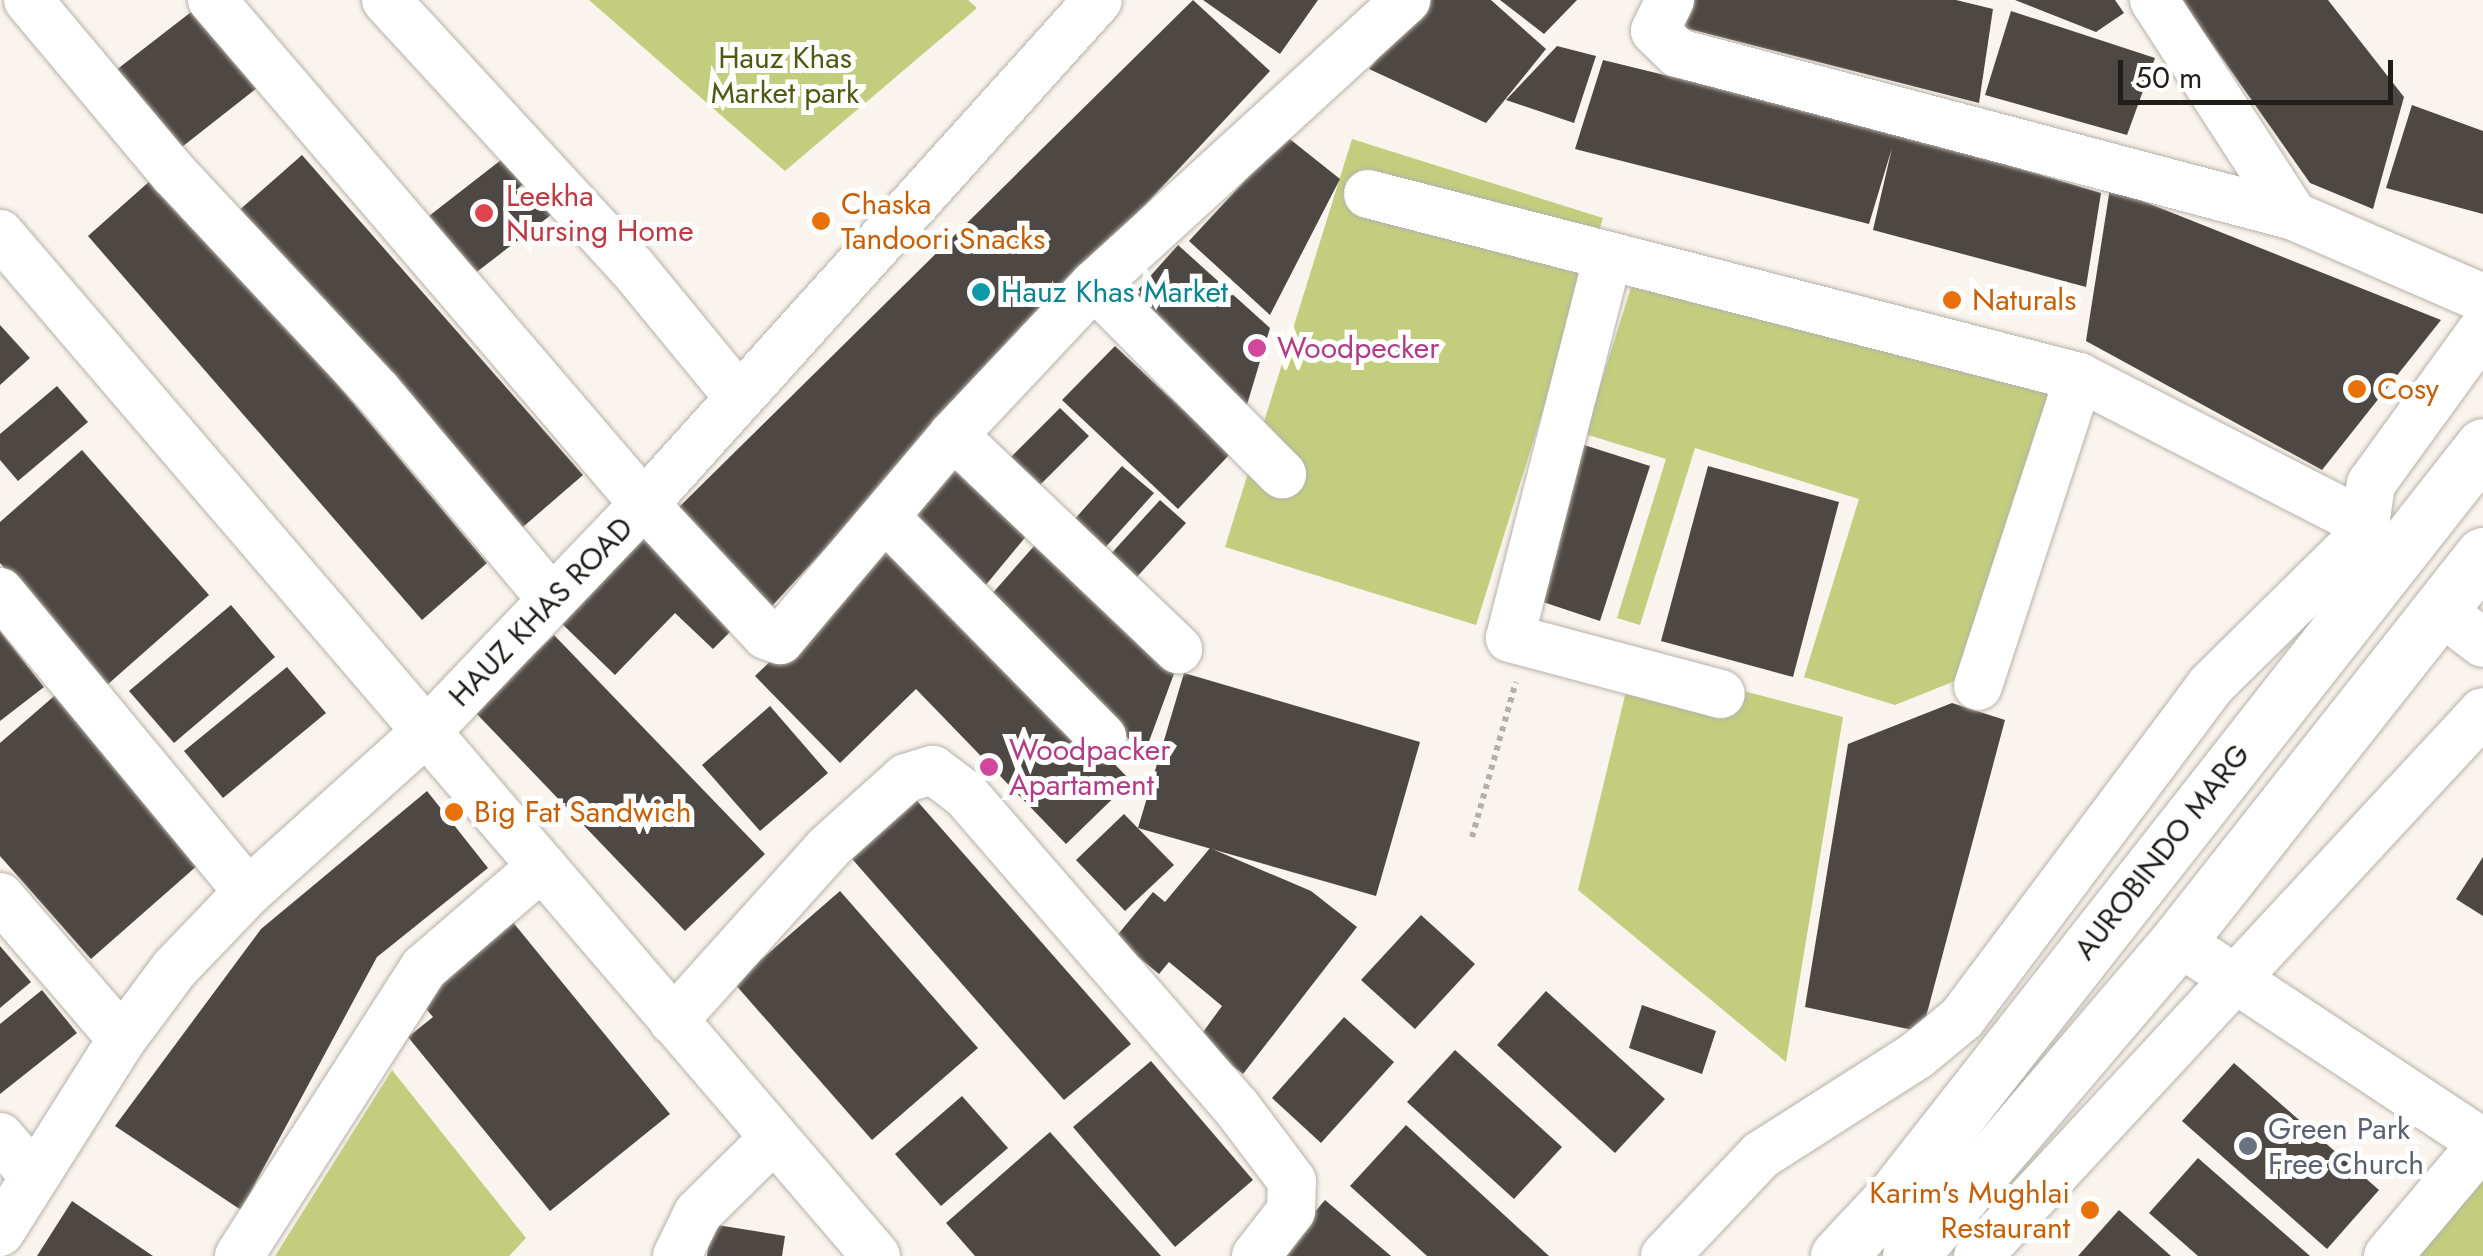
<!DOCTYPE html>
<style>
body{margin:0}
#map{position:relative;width:2483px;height:1256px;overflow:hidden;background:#f9f4ed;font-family:Jost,sans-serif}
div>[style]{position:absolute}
.green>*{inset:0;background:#c2ce7e}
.building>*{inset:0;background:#4e4844}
.path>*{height:6px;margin-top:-3px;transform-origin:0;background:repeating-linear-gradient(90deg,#b3afaa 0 5px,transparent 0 10px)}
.roads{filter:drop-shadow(0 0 2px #b6b1ab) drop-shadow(0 0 2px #b6b1ab)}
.minor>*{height:48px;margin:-24px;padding:0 24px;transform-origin:24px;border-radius:24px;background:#fff}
.highway>*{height:55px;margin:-27.5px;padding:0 27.5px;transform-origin:27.5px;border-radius:27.5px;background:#fff}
.dots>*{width:28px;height:28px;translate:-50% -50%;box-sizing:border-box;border:5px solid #fff;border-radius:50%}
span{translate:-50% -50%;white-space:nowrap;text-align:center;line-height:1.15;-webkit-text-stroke:10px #fff;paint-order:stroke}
.park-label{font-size:30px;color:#515812}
.health-label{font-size:30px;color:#be3a42}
.left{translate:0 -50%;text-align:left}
.food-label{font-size:30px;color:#c56008}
.right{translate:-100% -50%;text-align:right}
.culture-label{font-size:30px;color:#0d838f}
.hotel-label{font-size:30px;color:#b23c85}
.street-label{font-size:30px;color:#201e1b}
.worship-label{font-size:30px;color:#5b616d}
.scale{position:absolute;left:2118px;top:60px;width:275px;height:45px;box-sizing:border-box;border:5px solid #201e1b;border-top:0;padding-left:12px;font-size:30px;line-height:35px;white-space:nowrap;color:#201e1b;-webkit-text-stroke:8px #fff;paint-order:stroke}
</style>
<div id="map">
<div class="green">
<i style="clip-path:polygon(589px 0,968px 0,977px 8px,785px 171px)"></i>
<i style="clip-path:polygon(1352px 139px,1603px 218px,1476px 625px,1225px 547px)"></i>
<i style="clip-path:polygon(1643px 249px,2066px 379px,1975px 673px,1895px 705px,1804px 677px,1859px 499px,1695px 448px,1640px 625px,1617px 618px,1666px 459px,1585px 434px)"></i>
<i style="clip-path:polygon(1633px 662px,1843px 717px,1786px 1062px,1578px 890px)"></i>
<i style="clip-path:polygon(392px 1070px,526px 1238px,509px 1256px,275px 1256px)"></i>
<i style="clip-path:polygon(2483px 1174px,2483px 1256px,2414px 1256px)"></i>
</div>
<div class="building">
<i style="clip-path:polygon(1193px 0,1270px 71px,772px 606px,674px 512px)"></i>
<i style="clip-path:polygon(1203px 0,1318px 0,1280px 54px)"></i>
<i style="clip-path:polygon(1426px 0,1491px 0,1546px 49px,1486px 123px,1369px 69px)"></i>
<i style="clip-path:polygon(1500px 0,1577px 0,1544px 34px)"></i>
<i style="clip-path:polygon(1689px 0,1956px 0,1993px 9px,1979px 103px,1677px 26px)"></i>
<i style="clip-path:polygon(2015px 0,2115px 0,2124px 13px,2096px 32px)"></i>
<i style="clip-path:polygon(2181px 0,2328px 0,2404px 97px,2373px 209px,2310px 183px)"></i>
<i style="clip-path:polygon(195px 9px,257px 88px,173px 154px,111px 74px)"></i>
<i style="clip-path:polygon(2011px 11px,2155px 58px,2127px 135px,1985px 95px)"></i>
<i style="clip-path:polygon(1557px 46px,1596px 56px,1574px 123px,1506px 100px)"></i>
<i style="clip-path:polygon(1603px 60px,1897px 132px,2101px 193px,2086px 287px,1873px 230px,1892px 148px,1869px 224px,1575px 149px)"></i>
<i style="clip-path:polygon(2412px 105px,2483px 131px,2483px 214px,2386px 188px)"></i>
<i style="clip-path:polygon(1286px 136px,1340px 179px,1270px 315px,1189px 241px)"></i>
<i style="clip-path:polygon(514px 150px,534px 176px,516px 190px,525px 203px,545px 187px,560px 208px,474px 274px,429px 216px)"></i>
<i style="clip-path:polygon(302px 155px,583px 475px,516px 533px,236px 213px)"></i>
<i style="clip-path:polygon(160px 172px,487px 563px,422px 620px,88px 236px)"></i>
<i style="clip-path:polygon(2110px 188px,2441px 320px,2322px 470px,2086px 341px)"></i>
<i style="clip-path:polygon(1178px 245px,1270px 328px,1243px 418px,1120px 310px)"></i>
<i style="clip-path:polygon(0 325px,30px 358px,0 385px)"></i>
<i style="clip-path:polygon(1115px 346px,1230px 454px,1178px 509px,1062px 400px)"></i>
<i style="clip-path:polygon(57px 386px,88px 422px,18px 481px,0 460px,0 434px)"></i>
<i style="clip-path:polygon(1060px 408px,1089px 436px,1035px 490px,1006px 462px)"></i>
<i style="clip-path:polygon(1581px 444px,1650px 466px,1600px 621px,1531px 598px)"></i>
<i style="clip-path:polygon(82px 450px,209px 595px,107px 685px,0 563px,0 522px)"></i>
<i style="clip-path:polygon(962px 453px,1032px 529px,980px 592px,898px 521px)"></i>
<i style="clip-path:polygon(1122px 466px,1154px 493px,1104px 549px,1073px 521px)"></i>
<i style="clip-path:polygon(1708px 466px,1839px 502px,1793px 677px,1661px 641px)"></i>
<i style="clip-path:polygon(1160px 500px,1186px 523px,1135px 579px,1109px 556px)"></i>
<i style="clip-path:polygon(641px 532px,737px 625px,713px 649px,675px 613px,615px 675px,557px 619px)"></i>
<i style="clip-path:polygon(1042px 537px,1175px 671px,1144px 755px,991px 595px)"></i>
<i style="clip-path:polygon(896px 539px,1131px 781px,1066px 844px,916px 689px,840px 763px,755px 676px)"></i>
<i style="clip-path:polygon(231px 605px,275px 657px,174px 743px,129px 691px)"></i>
<i style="clip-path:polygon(0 631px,44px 687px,0 721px)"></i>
<i style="clip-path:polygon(554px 635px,765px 854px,685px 931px,474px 711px)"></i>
<i style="clip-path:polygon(287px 667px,326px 713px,223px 798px,184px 751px)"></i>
<i style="clip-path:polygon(1184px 673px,1420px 742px,1376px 896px,1138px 828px)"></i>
<i style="clip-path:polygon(60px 691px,207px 857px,91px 959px,0 856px,0 743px)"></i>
<i style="clip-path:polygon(1952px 703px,2005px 720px,1922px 1032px,1805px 1007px,1848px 744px)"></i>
<i style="clip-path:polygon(770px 706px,828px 773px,760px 831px,702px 765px)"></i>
<i style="clip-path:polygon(427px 791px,488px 868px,377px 957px,241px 1210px,115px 1126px,261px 929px)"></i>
<i style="clip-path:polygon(911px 794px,1131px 1044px,1064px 1100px,846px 852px)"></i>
<i style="clip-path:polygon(1124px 814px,1174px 865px,1125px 911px,1076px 860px)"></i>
<i style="clip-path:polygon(1210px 848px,1311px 891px,1357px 927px,1243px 1074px,1198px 1039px,1222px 1006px,1169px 962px,1159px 974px,1115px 938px,1153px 892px,1165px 902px)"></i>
<i style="clip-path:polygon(2483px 857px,2483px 916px,2456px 899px)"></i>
<i style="clip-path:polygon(840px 891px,978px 1048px,872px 1140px,734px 983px)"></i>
<i style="clip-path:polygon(507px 915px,670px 1114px,550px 1211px,408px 1037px,433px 1017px,412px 992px)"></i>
<i style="clip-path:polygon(1421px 915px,1475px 964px,1415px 1029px,1361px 980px)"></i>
<i style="clip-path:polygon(0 946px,31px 982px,0 1008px)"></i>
<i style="clip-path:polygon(42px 990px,77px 1033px,0 1094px,0 1024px)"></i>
<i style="clip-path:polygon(1546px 991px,1665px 1099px,1615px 1153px,1497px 1045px)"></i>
<i style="clip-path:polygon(1642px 1005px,1716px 1031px,1702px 1074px,1629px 1048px)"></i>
<i style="clip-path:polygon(1344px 1017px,1394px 1062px,1321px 1143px,1272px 1098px)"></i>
<i style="clip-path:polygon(1455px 1050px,1562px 1147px,1514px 1199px,1407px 1102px)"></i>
<i style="clip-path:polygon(1151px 1061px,1253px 1180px,1175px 1247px,1073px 1127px)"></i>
<i style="clip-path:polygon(2234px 1063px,2379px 1190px,2327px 1249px,2182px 1121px)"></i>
<i style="clip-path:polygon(962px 1096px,1008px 1148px,941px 1206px,895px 1154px)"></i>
<i style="clip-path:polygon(1406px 1125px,1549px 1256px,1427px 1256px,1350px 1186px)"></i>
<i style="clip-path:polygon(1050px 1132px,1161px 1256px,975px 1256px,946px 1223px)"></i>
<i style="clip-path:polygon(2198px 1158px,2310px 1256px,2198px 1256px,2149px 1213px)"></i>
<i style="clip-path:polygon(1325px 1200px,1391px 1256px,1277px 1256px)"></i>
<i style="clip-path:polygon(72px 1201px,153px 1256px,37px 1256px)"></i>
<i style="clip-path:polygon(2119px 1210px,2171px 1256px,2078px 1256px)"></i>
<i style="clip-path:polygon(711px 1224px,785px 1236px,782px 1256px,707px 1256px)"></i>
</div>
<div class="path">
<i style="left:1472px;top:837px;width:161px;rotate:-74.2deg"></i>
</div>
<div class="roads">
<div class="minor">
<i style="left:28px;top:0;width:227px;rotate:50deg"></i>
<i style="left:174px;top:174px;width:297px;rotate:46.9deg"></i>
<i style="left:377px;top:391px;width:269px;rotate:50deg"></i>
<i style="left:212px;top:0;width:664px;rotate:49.4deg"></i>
<i style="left:644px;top:504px;width:179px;rotate:47deg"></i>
<i style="left:766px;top:635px;width:15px;rotate:20deg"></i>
<i style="left:780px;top:640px;width:268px;rotate:-49.8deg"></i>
<i style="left:953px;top:435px;width:206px;rotate:-46.8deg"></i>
<i style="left:1094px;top:285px;width:423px;rotate:-42.4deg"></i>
<i style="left:386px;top:0;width:362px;rotate:47.4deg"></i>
<i style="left:631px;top:266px;width:167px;rotate:50.6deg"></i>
<i style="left:1670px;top:0;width:34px;rotate:116deg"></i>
<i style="left:1655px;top:31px;width:32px;rotate:44deg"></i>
<i style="left:1678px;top:53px;width:637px;rotate:14.82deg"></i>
<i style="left:2294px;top:216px;width:206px;rotate:23.5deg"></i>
<i style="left:2154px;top:0;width:257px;rotate:57.1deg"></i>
<i style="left:1368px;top:194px;width:734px;rotate:14.43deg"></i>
<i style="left:2079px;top:377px;width:320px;rotate:27.1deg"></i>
<i style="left:0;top:234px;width:1346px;rotate:49.4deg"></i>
<i style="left:1608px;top:256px;width:394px;rotate:104.4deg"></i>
<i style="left:1510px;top:638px;width:218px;rotate:14.9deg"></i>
<i style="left:1094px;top:285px;width:267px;rotate:45.2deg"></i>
<i style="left:953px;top:435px;width:311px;rotate:43.6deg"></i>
<i style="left:886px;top:518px;width:308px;rotate:45.4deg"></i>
<i style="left:2361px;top:553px;width:70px;rotate:-81.8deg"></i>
<i style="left:2371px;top:484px;width:191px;rotate:-54.1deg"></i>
<i style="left:0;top:592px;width:389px;rotate:50.4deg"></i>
<i style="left:2440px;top:610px;width:54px;rotate:37.5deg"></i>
<i style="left:1978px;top:686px;width:325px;rotate:-71.9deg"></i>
<i style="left:0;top:897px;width:187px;rotate:49.3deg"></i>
<i style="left:2178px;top:941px;width:366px;rotate:33.5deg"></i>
<i style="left:673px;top:1021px;width:232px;rotate:-48.1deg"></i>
<i style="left:828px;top:848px;width:105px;rotate:-41.9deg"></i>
<i style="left:906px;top:778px;width:28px;rotate:-17deg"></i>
<i style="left:933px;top:770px;width:39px;rotate:37deg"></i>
<i style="left:964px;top:793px;width:417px;rotate:49.1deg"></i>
<i style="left:1237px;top:1108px;width:91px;rotate:53deg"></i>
<i style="left:1292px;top:1181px;width:30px;rotate:92deg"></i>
<i style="left:1291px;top:1211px;width:57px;rotate:127.9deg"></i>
<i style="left:0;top:1137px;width:52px;rotate:48.9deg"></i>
<i style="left:0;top:1232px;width:228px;rotate:-57.7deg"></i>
<i style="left:122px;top:1039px;width:89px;rotate:-53.3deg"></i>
<i style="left:175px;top:968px;width:105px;rotate:-46.2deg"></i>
<i style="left:248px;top:892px;width:239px;rotate:-42deg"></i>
<i style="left:426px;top:732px;width:315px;rotate:-46.3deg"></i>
<i style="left:644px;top:504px;width:678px;rotate:-47.99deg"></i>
<i style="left:239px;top:1256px;width:342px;rotate:-57.3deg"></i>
<i style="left:424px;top:968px;width:156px;rotate:-40.8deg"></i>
<i style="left:677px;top:1256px;width:48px;rotate:-64deg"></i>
<i style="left:698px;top:1213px;width:104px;rotate:-44.6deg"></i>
<i style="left:1665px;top:1256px;width:139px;rotate:-46.5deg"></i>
<i style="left:1761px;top:1155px;width:184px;rotate:-32.6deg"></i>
<i style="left:1916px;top:1056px;width:60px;rotate:-39.6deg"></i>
<i style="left:1962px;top:1018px;width:414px;rotate:-53.2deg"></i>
<i style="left:2210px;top:686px;width:212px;rotate:-44.6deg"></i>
<i style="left:1978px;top:1256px;width:742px;rotate:-47.13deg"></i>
<i style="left:2388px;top:1256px;width:148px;rotate:-49.9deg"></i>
</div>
<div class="highway">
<i style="left:1838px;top:1256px;width:83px;rotate:-46.9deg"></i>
<i style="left:1895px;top:1195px;width:952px;rotate:-51.87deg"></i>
<i style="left:1910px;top:1256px;width:414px;rotate:-49.6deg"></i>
<i style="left:2178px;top:941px;width:492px;rotate:-51.7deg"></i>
</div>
</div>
<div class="dots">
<i style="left:484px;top:213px;background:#e0444e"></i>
<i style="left:821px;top:221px;background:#e8710a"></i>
<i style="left:981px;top:292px;background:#0f9aa8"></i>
<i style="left:1952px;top:300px;background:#e8710a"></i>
<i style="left:1257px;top:348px;background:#d1479c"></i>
<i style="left:2357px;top:389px;background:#e8710a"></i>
<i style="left:989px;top:767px;background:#d1479c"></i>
<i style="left:454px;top:812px;background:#e8710a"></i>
<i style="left:2248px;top:1146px;background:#6b7280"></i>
<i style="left:2090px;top:1210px;background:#e8710a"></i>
</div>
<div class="park-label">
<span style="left:785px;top:75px">Hauz Khas<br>Market park</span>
</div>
<div class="health-label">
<span class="left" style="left:506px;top:213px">Leekha<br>Nursing Home</span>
</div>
<div class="food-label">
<span class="left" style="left:841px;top:221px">Chaska<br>Tandoori Snacks</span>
<span class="left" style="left:1972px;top:300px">Naturals</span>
<span class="left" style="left:2377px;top:389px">Cosy</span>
<span class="left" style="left:474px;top:812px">Big Fat Sandwich</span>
<span class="right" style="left:2070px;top:1210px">Karim's Mughlai<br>Restaurant</span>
</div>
<div class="culture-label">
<span class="left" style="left:1001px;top:292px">Hauz Khas Market</span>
</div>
<div class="hotel-label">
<span class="left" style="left:1277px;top:348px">Woodpecker</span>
<span class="left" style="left:1009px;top:767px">Woodpacker<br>Apartament</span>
</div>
<div class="street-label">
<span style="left:541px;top:612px;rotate:-46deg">HAUZ KHAS ROAD</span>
<span style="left:2162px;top:852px;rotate:-52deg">AUROBINDO MARG</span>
</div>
<div class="worship-label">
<span class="left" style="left:2268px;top:1146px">Green Park<br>Free Church</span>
</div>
<div class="scale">50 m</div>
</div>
